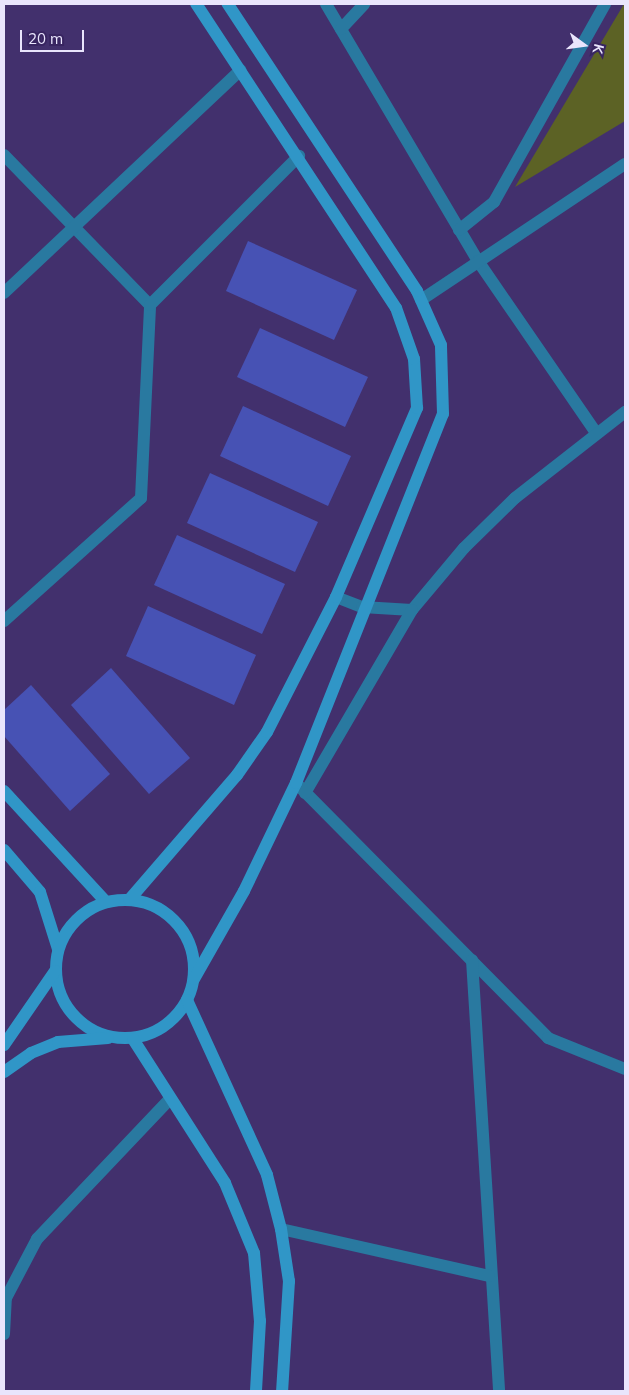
<!DOCTYPE html>
<style>
body{margin:0}
#map{position:relative;width:629px;height:1395px;overflow:hidden;background:#42306d;font-family:Mulish,sans-serif}
div>[style]{position:absolute}
.green>*{inset:0;background:#5c6225}
.building>*{inset:0;background:#4752b4}
.street>*{height:12px;margin:-6px;padding:0 6px;transform-origin:6px;border-radius:6px;background:#2979a0}
.secondary>*{height:12px;margin:-6px;padding:0 6px;transform-origin:6px;border-radius:6px;background:#3096c7}
.secondary>.ring{margin:-6px;padding:0;box-sizing:content-box;background:none;border:12px solid #3096c7;border-radius:50%}
span{translate:-50% -50%;white-space:nowrap;text-align:center;line-height:1.15;-webkit-text-stroke:5px #382561;paint-order:stroke}
.frame{position:absolute;inset:0;border:5px solid #e9e5fc;pointer-events:none}
.north{position:absolute;left:559px;top:20px;width:50px;height:50px;-webkit-text-stroke:4px #382561;paint-order:stroke;rotate:104deg;font-size:14px;font-weight:700;line-height:20px;text-align:center;color:#e9e5fc}
.north::after{content:'';display:block;margin:auto;width:18px;height:22px;background:#e9e5fc;clip-path:polygon(50% 0,100% 100%,50% 72%,0 100%)}
.scale{position:absolute;left:20px;top:30px;width:64px;height:22px;box-sizing:border-box;border:2px solid #e9e5fc;border-top:0;padding-left:6px;font-size:15px;line-height:18px;white-space:nowrap;color:#e9e5fc;-webkit-text-stroke:4px #382561;paint-order:stroke}
</style>
<div id="map">
<div class="green">
<i style="clip-path:polygon(624px 4px,625px 121px,515px 187px)"></i>
</div>
<div class="building">
<i style="clip-path:polygon(248px 241px,357px 290px,334px 340px,226px 291px)"></i>
<i style="clip-path:polygon(260px 328px,368px 377px,345px 427px,237px 377px)"></i>
<i style="clip-path:polygon(243px 406px,351px 456px,328px 506px,220px 456px)"></i>
<i style="clip-path:polygon(210px 473px,318px 522px,295px 572px,187px 523px)"></i>
<i style="clip-path:polygon(177px 535px,285px 584px,262px 634px,154px 585px)"></i>
<i style="clip-path:polygon(148px 606px,256px 655px,234px 705px,126px 656px)"></i>
<i style="clip-path:polygon(111px 668px,190px 758px,149px 794px,71px 705px)"></i>
<i style="clip-path:polygon(31px 685px,110px 774px,70px 811px,4px 736px,4px 710px)"></i>
</div>
<div class="street">
<i style="left:326px;top:4px;width:299px;rotate:59.4deg"></i>
<i style="left:478px;top:261px;width:209px;rotate:55.5deg"></i>
<i style="left:341px;top:29px;width:34px;rotate:-47deg"></i>
<i style="left:4px;top:155px;width:209px;rotate:45.8deg"></i>
<i style="left:459px;top:230px;width:45px;rotate:-38.7deg"></i>
<i style="left:494px;top:202px;width:227px;rotate:-60.7deg"></i>
<i style="left:4px;top:293px;width:325px;rotate:-43.3deg"></i>
<i style="left:421px;top:300px;width:245px;rotate:-33.7deg"></i>
<i style="left:336px;top:597px;width:28px;rotate:21deg"></i>
<i style="left:362px;top:607px;width:50px;rotate:3.4deg"></i>
<i style="left:412px;top:610px;width:81px;rotate:-50deg"></i>
<i style="left:464px;top:548px;width:71px;rotate:-44.4deg"></i>
<i style="left:515px;top:498px;width:140px;rotate:-38deg"></i>
<i style="left:4px;top:621px;width:184px;rotate:-41.9deg"></i>
<i style="left:141px;top:498px;width:193px;rotate:-87.3deg"></i>
<i style="left:150px;top:305px;width:211px;rotate:-45deg"></i>
<i style="left:296px;top:783px;width:359px;rotate:45.3deg"></i>
<i style="left:548px;top:1038px;width:83px;rotate:21.9deg"></i>
<i style="left:305px;top:793px;width:212px;rotate:-59.7deg"></i>
<i style="left:472px;top:960px;width:432px;rotate:86.4deg"></i>
<i style="left:281px;top:1229px;width:213px;rotate:12.7deg"></i>
<i style="left:4px;top:1334px;width:36px;rotate:-87deg"></i>
<i style="left:6px;top:1298px;width:67px;rotate:-62.3deg"></i>
<i style="left:37px;top:1239px;width:193px;rotate:-46.5deg"></i>
</div>
<div class="secondary">
<i style="left:4px;top:791px;width:151px;rotate:47.4deg"></i>
<i style="left:4px;top:850px;width:55px;rotate:49.4deg"></i>
<i style="left:40px;top:892px;width:60px;rotate:72.5deg"></i>
<i class="ring" style="left:56px;top:900px;width:126px;height:126px"></i>
<i style="left:129px;top:900px;width:165px;rotate:-49.2deg"></i>
<i style="left:237px;top:775px;width:52px;rotate:-55.1deg"></i>
<i style="left:267px;top:732px;width:152px;rotate:-62.9deg"></i>
<i style="left:336px;top:597px;width:206px;rotate:-66.8deg"></i>
<i style="left:417px;top:408px;width:49px;rotate:-93.5deg"></i>
<i style="left:414px;top:359px;width:54px;rotate:-109.4deg"></i>
<i style="left:396px;top:308px;width:364px;rotate:-123.3deg"></i>
<i style="left:194px;top:979px;width:101px;rotate:-60.4deg"></i>
<i style="left:244px;top:891px;width:120px;rotate:-64.3deg"></i>
<i style="left:296px;top:783px;width:397px;rotate:-68.3deg"></i>
<i style="left:443px;top:414px;width:69px;rotate:-91.7deg"></i>
<i style="left:441px;top:345px;width:59px;rotate:-114deg"></i>
<i style="left:417px;top:291px;width:344px;rotate:-123.4deg"></i>
<i style="left:187px;top:1000px;width:192px;rotate:65.4deg"></i>
<i style="left:267px;top:1175px;width:56px;rotate:75.5deg"></i>
<i style="left:281px;top:1229px;width:53px;rotate:81.3deg"></i>
<i style="left:289px;top:1281px;width:110px;rotate:93.6deg"></i>
<i style="left:133px;top:1039px;width:171px;rotate:57.4deg"></i>
<i style="left:225px;top:1183px;width:76px;rotate:67.5deg"></i>
<i style="left:254px;top:1253px;width:68px;rotate:85deg"></i>
<i style="left:260px;top:1321px;width:70px;rotate:93.3deg"></i>
<i style="left:4px;top:1045px;width:90px;rotate:-55.4deg"></i>
<i style="left:4px;top:1072px;width:33px;rotate:-35deg"></i>
<i style="left:31px;top:1053px;width:29px;rotate:-22deg"></i>
<i style="left:58px;top:1042px;width:50px;rotate:-4.6deg"></i>
</div>
<div class="frame"></div>
<div class="north">K</div>
<div class="scale">20 m</div>
</div>
